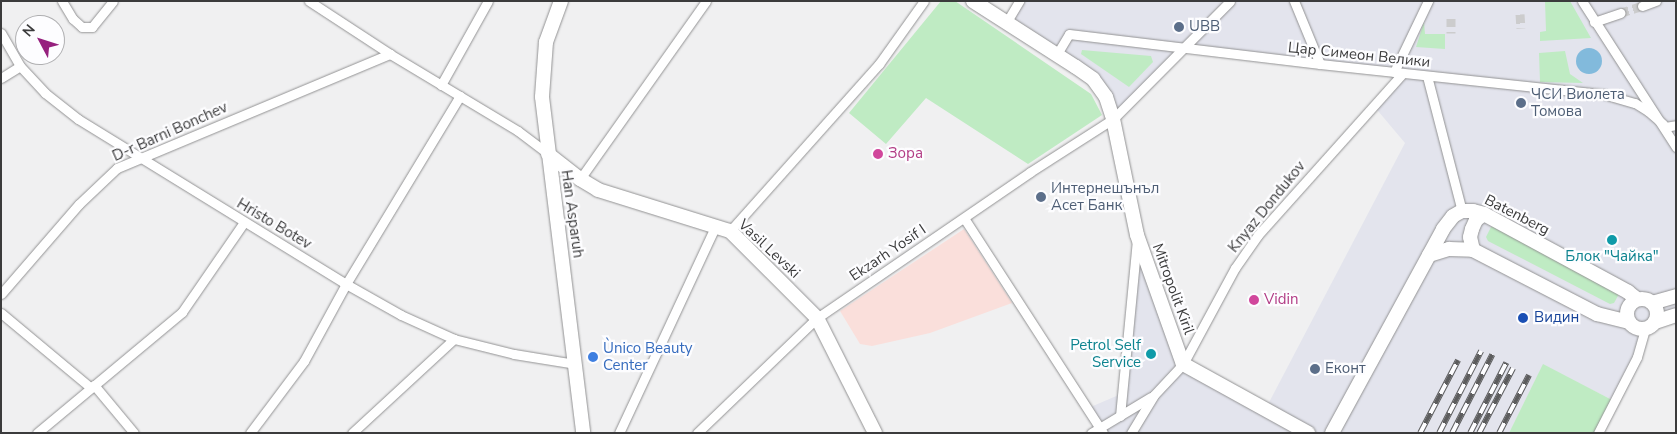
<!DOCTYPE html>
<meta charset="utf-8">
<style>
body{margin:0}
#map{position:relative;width:1677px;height:434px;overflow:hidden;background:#f0f0f1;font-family:"Nunito Sans",sans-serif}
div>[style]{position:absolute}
.built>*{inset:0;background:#e3e4ed}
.education>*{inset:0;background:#fadfdb}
.green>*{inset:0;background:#bfebc3}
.water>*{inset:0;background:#82badc}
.round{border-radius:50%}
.street-tunnel>*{height:9px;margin-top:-4.5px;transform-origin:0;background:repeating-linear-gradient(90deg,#cccccd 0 9px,transparent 0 13.5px)}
.roads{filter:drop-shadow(0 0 1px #929293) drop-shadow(0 0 1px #929293)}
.street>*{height:9px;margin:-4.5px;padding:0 4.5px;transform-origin:4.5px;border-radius:4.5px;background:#fff}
.secondary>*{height:14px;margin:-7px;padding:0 7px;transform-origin:7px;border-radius:7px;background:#fff}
.secondary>.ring{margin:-7px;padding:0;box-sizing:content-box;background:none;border:14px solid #fff;border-radius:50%}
.rail>*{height:5.5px;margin-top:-2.75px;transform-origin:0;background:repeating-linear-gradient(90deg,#fdfdff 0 11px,#5d5d5e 0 22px);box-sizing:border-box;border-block:1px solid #5d5d5e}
.dots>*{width:14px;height:14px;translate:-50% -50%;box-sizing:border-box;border:2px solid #fdfdff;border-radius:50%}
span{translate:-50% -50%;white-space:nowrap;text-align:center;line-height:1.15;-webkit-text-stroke:4.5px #fdfdff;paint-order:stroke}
.service-label{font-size:15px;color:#4e5e75}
.left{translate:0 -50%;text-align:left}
.street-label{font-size:15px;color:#3b3b3c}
.hotel-label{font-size:15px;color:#b23c85}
.culture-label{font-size:15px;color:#0d838f}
.right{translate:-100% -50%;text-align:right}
.transit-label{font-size:15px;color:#164399}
.shop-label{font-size:15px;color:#366cbe}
.frame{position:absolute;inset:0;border:2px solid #3b3b3c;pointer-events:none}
.north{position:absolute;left:15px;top:15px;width:50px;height:50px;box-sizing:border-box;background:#fdfdff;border:1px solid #afafb1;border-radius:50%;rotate:310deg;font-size:14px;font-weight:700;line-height:20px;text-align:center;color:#3b3b3c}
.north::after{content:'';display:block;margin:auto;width:18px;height:22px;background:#96217e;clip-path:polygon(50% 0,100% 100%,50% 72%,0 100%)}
</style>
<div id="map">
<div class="built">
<i style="clip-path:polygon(1019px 1px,1676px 1px,1676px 315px,1655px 322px,1614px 401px,1543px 365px,1509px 433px,1103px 433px,1086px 409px,1121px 394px,1137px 235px,1183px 364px,1265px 410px,1405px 143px,1373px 105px,1402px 73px,1183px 49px,1113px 119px,1106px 97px,1006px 23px)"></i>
</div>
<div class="education">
<i style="clip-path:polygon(964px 229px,1012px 303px,930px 333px,872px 346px,860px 344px,840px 311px)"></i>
</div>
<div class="green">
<i style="clip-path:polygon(941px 1px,955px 1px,1091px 94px,1102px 115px,1028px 164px,926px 98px,886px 144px,849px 113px)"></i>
<i style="clip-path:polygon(1545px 1px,1570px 1px,1591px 38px,1540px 41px,1540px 32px,1546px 31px)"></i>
<i style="clip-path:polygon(1424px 22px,1425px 34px,1445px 34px,1445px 49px,1416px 47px)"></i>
<i style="clip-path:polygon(1082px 50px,1151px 56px,1153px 62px,1129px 87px,1081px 54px)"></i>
<i style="clip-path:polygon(1565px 51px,1570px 74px,1583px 83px,1540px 82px,1539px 53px)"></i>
<i style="clip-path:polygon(1496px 225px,1619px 294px,1614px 303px,1610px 304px,1488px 241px,1486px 237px,1491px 227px)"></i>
<i style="clip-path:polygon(1543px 364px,1614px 401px,1598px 433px,1509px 433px)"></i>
</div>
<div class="water">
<i class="round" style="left:1576px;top:48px;width:26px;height:26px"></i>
</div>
<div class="street-tunnel">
<i style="left:1620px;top:13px;width:23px;rotate:-18deg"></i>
<i style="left:1520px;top:14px;width:14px;rotate:86deg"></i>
<i style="left:1451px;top:18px;width:15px;rotate:90deg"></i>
</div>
<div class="roads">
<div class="street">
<i style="left:62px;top:1px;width:21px;rotate:59deg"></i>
<i style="left:73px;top:19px;width:12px;rotate:42deg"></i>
<i style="left:82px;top:27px;width:10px"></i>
<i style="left:92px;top:27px;width:33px;rotate:-51deg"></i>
<i style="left:309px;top:1px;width:97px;rotate:33.2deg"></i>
<i style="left:390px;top:54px;width:149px;rotate:31deg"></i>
<i style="left:518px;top:131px;width:38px;rotate:37deg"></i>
<i style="left:1294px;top:1px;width:68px;rotate:67.6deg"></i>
<i style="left:1582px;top:1px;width:174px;rotate:57.2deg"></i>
<i style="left:1642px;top:6px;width:15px;rotate:-20deg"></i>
<i style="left:1594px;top:22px;width:28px;rotate:-19deg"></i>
<i style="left:1006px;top:23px;width:26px;rotate:-59deg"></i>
<i style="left:1px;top:33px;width:38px;rotate:60deg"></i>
<i style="left:20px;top:66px;width:37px;rotate:47deg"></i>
<i style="left:45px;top:93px;width:42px;rotate:38.2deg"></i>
<i style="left:78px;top:119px;width:315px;rotate:31.6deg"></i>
<i style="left:346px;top:284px;width:63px;rotate:29.4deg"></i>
<i style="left:401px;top:315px;width:58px;rotate:24.4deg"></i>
<i style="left:454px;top:339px;width:62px;rotate:14deg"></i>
<i style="left:514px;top:354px;width:63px;rotate:9.2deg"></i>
<i style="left:1057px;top:54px;width:23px;rotate:-59deg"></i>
<i style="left:1069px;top:34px;width:253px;rotate:6.8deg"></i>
<i style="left:1320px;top:64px;width:285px;rotate:6.1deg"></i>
<i style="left:1603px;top:94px;width:33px;rotate:16deg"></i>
<i style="left:1635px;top:103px;width:15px;rotate:32deg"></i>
<i style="left:1648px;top:111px;width:20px;rotate:41deg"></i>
<i style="left:1394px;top:72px;width:79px;rotate:-64.4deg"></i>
<i style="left:1427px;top:76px;width:139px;rotate:75.5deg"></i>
<i style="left:1px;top:78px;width:22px;rotate:-32deg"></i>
<i style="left:441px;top:85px;width:96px;rotate:-60.8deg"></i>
<i style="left:1665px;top:127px;width:11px;rotate:-10deg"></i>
<i style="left:580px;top:179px;width:218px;rotate:-54.7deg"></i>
<i style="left:964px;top:218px;width:256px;rotate:57.1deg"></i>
<i style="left:730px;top:231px;width:224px;rotate:-48.3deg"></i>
<i style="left:879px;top:64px;width:77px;rotate:-54.5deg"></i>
<i style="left:1px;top:294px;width:119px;rotate:-49.1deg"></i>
<i style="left:79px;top:204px;width:52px;rotate:-43.5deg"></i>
<i style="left:117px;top:168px;width:296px;rotate:-22.7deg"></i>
<i style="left:1px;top:313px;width:117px;rotate:39.8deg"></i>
<i style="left:94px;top:385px;width:62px;rotate:50.2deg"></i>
<i style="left:1120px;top:416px;width:178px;rotate:-84.5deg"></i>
<i style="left:37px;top:433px;width:189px;rotate:-39.8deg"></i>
<i style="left:182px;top:312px;width:109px;rotate:-55.4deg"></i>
<i style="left:250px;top:433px;width:90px;rotate:-53.1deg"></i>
<i style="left:304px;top:361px;width:88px;rotate:-61.4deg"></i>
<i style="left:346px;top:284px;width:220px;rotate:-58.8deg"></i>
<i style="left:352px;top:433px;width:139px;rotate:-42.7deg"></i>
<i style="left:619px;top:433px;width:227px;rotate:-65deg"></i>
<i style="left:697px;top:433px;width:166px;rotate:-43.8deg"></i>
<i style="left:817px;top:318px;width:258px;rotate:-34.4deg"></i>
<i style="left:1030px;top:172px;width:98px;rotate:-32.6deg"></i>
<i style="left:1113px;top:119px;width:166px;rotate:-45.2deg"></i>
<i style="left:1091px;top:433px;width:70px;rotate:-31deg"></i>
<i style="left:1131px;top:433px;width:44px;rotate:-58.8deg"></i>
<i style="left:1154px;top:395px;width:42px;rotate:-46.9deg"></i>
<i style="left:1183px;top:364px;width:109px;rotate:-61.6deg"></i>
<i style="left:1235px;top:268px;width:40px;rotate:-55.1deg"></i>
<i style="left:1258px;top:235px;width:217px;rotate:-48.2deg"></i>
<i style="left:1598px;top:433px;width:85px;rotate:-62.8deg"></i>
<i style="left:1637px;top:357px;width:29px;rotate:-74deg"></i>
</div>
<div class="secondary">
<i style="left:561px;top:1px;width:44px;rotate:110.1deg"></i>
<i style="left:546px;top:42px;width:55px;rotate:94.2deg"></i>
<i style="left:542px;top:97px;width:338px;rotate:83deg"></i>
<i style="left:973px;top:1px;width:122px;rotate:32.7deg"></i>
<i style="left:1076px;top:67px;width:21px;rotate:35deg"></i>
<i style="left:1093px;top:79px;width:22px;rotate:54deg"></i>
<i style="left:1106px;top:97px;width:23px;rotate:72deg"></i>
<i style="left:1113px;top:119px;width:118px;rotate:78.3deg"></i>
<i style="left:1137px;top:235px;width:137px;rotate:70.4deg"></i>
<i style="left:1183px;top:364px;width:143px;rotate:28.9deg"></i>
<i style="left:548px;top:154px;width:41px;rotate:38deg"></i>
<i style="left:580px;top:179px;width:21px;rotate:31deg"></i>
<i style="left:598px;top:190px;width:138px;rotate:17.3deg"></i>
<i style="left:730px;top:231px;width:123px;rotate:45deg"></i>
<i style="left:817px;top:318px;width:129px;rotate:63.2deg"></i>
<i style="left:1473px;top:250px;width:13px;rotate:-103deg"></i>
<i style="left:1470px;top:237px;width:8px;rotate:-76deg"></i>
<i style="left:1472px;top:229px;width:10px;rotate:-66deg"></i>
<i style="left:1476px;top:220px;width:10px;rotate:-37deg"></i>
<i style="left:1429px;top:255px;width:21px;rotate:-17deg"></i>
<i style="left:1449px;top:249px;width:24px;rotate:2deg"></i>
<i style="left:1473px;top:250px;width:140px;rotate:27.3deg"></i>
<i style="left:1597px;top:314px;width:32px;rotate:14deg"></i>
<i class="ring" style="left:1627px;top:299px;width:16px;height:16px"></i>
<i style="left:1652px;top:303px;width:25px;rotate:-16deg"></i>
<i style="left:1655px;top:322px;width:22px;rotate:-18deg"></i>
<i style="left:1332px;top:433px;width:232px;rotate:-61.4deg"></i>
<i style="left:1443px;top:229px;width:16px;rotate:-52deg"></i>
<i style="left:1453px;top:216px;width:10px;rotate:-29deg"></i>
<i style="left:1462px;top:211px;width:11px"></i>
<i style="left:1473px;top:211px;width:11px;rotate:15deg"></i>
<i style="left:1484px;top:214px;width:164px;rotate:28.4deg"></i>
<i style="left:1628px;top:292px;width:11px;rotate:38deg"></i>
</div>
</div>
<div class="rail">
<i style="left:1420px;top:433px;width:82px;rotate:-62.5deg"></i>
<i style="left:1439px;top:433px;width:92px;rotate:-62.9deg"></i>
<i style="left:1452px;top:433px;width:88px;rotate:-62.9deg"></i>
<i style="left:1470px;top:433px;width:79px;rotate:-62.8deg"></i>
<i style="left:1479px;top:433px;width:73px;rotate:-62.4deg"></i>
<i style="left:1499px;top:433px;width:65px;rotate:-62.7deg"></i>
</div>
<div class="dots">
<i style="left:1179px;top:27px;background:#5c6f8a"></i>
<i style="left:1521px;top:103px;background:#5c6f8a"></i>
<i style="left:878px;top:154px;background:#d1479c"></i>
<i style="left:1041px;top:197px;background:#5c6f8a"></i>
<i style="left:1612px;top:240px;background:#0f9aa8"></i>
<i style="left:1254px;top:300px;background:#d1479c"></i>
<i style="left:1523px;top:318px;background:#1a4fb4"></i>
<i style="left:1151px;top:354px;background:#0f9aa8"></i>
<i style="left:593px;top:357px;background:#3f7fe0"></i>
<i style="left:1315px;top:369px;background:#5c6f8a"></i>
</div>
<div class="service-label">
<span class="left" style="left:1189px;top:27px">UBB</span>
<span class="left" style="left:1531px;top:103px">ЧСИ Виолета<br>Томова</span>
<span class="left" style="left:1051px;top:197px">Интернешънъл<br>Асет Банк</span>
<span class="left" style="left:1325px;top:369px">Еконт</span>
</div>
<div class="street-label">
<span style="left:1359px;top:55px;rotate:6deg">Цар Симеон Велики</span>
<span style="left:170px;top:132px;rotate:-24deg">D-r Barni Bonchev</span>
<span style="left:1267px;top:207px;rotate:-51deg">Knyaz Dondukov</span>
<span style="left:572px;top:214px;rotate:82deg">Han Asparuh</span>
<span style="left:1517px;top:215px;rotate:27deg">Batenberg</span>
<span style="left:274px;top:224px;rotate:31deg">Hristo Botev</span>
<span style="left:769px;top:249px;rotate:43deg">Vasil Levski</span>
<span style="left:888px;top:253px;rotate:-34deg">Ekzarh Yosif I</span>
<span style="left:1173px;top:289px;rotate:70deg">Mitropolit Kiril</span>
</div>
<div class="hotel-label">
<span class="left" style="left:888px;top:154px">Зора</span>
<span class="left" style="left:1264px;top:300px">Vidin</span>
</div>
<div class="culture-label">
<span style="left:1612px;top:257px">Блок "Чайка"</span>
<span class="right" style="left:1141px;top:354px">Petrol Self<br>Service</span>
</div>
<div class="transit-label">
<span class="left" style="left:1534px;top:318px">Видин</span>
</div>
<div class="shop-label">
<span class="left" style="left:603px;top:357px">Ùnico Beauty<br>Center</span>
</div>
<div class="frame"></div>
<div class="north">N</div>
</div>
